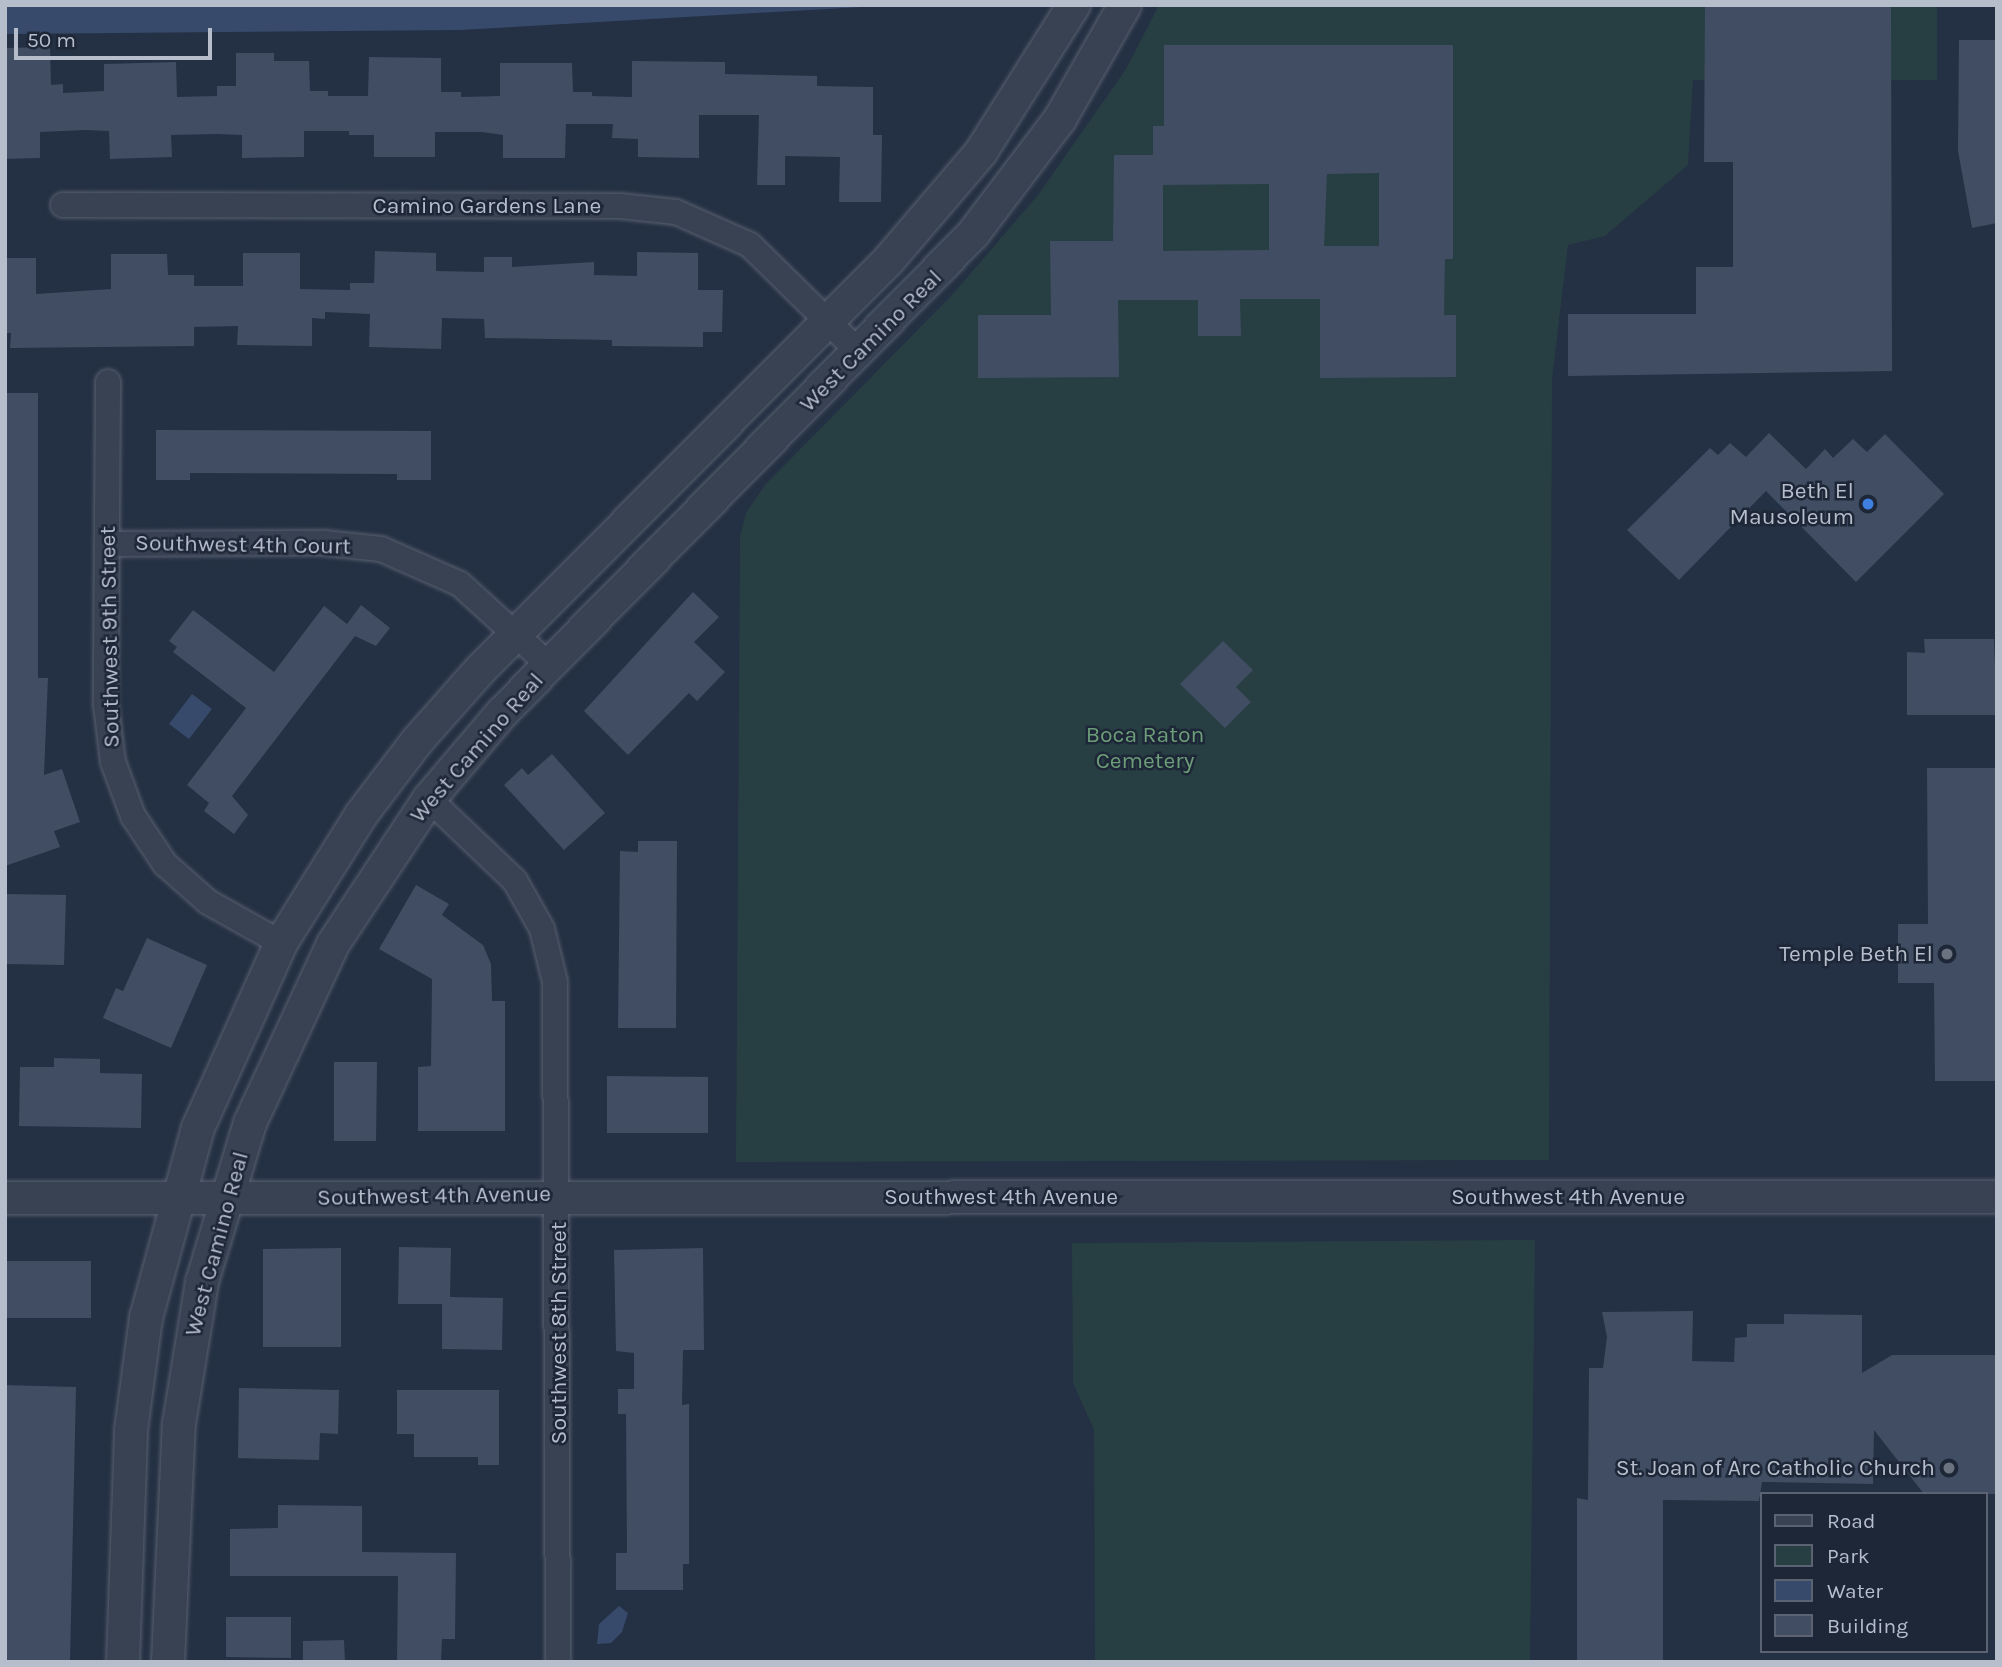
<!DOCTYPE html>
<style>
body{margin:0}
#map{position:relative;width:2002px;height:1667px;overflow:hidden;background:#243043;font-family:Karla,sans-serif}
div>[style]{position:absolute}
.green>*{inset:0;background:#273f43}
.water>*{inset:0;background:#374a6b}
.building>*{inset:0;background:#404d63}
.roads{filter:drop-shadow(0 0 2px #57606f) drop-shadow(0 0 2px #57606f)}
.minor>*{height:24px;margin:-12px;padding:0 12px;transform-origin:12px;border-radius:12px;background:#394252}
.tertiary>*{height:32px;margin:-16px;padding:0 16px;transform-origin:16px;border-radius:16px;background:#394252}
.dots>*{width:19px;height:19px;translate:-50% -50%;box-sizing:border-box;border:4px solid #1e2737;border-radius:50%}
span{translate:-50% -50%;white-space:nowrap;text-align:center;line-height:1.15;-webkit-text-stroke:5px #1e2737;paint-order:stroke}
.street-label{font-size:23px;color:#b6becc}
.poi-label{font-size:23px;color:#b6becc}
.right{translate:-100% -50%;text-align:right}
.park-label{font-size:23px;color:#6c9e79}
.frame{position:absolute;inset:0;border:7px solid #b6becc;pointer-events:none}
.legend{position:absolute;left:1760px;top:1492px;width:228px;height:161px;box-sizing:border-box;background:#1e2737;border:2px solid #5b6373;margin:0;padding:9px 12px;list-style:none;font-size:21px;color:#b6becc}
.legend li{display:flex;align-items:center;gap:14px;height:35px}
.legend b{width:35px;border:2px solid #5b6373}
.scale{position:absolute;left:14px;top:28px;width:198px;height:32px;box-sizing:border-box;border:4px solid #b6becc;border-top:0;padding-left:9px;font-size:21px;line-height:24px;white-space:nowrap;color:#b6becc;-webkit-text-stroke:5px #1e2737;paint-order:stroke}
</style>
<div id="map">
<div class="green">
<i style="clip-path:polygon(1159px 5px,1937px 5px,1937px 80px,1693px 80px,1688px 165px,1605px 236px,1568px 245px,1552px 379px,1549px 1160px,736px 1162px,740px 536px,746px 513px,765px 485px,952px 295px,1038px 195px,1126px 69px)"></i>
<i style="clip-path:polygon(1535px 1240px,1530px 1662px,1095px 1662px,1094px 1430px,1073px 1383px,1072px 1243px)"></i>
</div>
<div class="water">
<i style="clip-path:polygon(5px 5px,897px 5px,460px 30px,5px 34px)"></i>
<i style="clip-path:polygon(192px 694px,212px 709px,189px 739px,169px 724px)"></i>
<i style="clip-path:polygon(619px 1606px,628px 1613px,622px 1632px,611px 1643px,597px 1644px,599px 1624px)"></i>
</div>
<div class="building">
<i style="clip-path:polygon(1705px 5px,1891px 5px,1892px 371px,1568px 376px,1568px 314px,1696px 314px,1696px 267px,1733px 267px,1733px 162px,1704px 162px)"></i>
<i style="clip-path:polygon(1959px 40px,1997px 40px,1997px 223px,1972px 228px,1958px 151px)"></i>
<i style="clip-path:polygon(evenodd,1164px 45px,1453px 45px,1453px 259px,1445px 259px,1444px 315px,1456px 315px,1456px 377px,1320px 378px,1320px 299px,1240px 299px,1241px 336px,1198px 336px,1198px 300px,1118px 300px,1119px 377px,978px 378px,978px 315px,1051px 315px,1050px 241px,1113px 241px,1114px 155px,1153px 155px,1153px 126px,1164px 126px,1164px 45px,1379px 173px,1379px 246px,1324px 246px,1327px 174px,1379px 173px,1164px 45px,1269px 184px,1269px 250px,1163px 251px,1163px 185px,1269px 184px)"></i>
<i style="clip-path:polygon(50px 47px,51px 85px,63px 84px,63px 93px,104px 91px,104px 64px,176px 62px,177px 97px,217px 96px,217px 86px,236px 86px,236px 53px,274px 53px,274px 61px,309px 61px,310px 91px,328px 91px,328px 96px,368px 96px,369px 57px,441px 58px,441px 92px,461px 92px,461px 97px,500px 96px,500px 63px,572px 63px,573px 92px,592px 92px,592px 96px,632px 97px,632px 61px,725px 62px,725px 74px,817px 76px,817px 86px,873px 87px,873px 135px,882px 135px,881px 202px,839px 202px,840px 157px,785px 156px,785px 185px,757px 185px,759px 115px,699px 115px,699px 158px,638px 157px,638px 139px,612px 138px,613px 124px,566px 124px,565px 158px,503px 158px,503px 135px,482px 132px,435px 132px,435px 157px,374px 157px,374px 135px,349px 135px,349px 131px,304px 131px,304px 157px,242px 158px,242px 135px,217px 134px,171px 135px,172px 157px,110px 159px,109px 131px,85px 130px,40px 132px,40px 158px,5px 159px,5px 48px)"></i>
<i style="clip-path:polygon(375px 251px,436px 253px,436px 271px,484px 272px,484px 257px,512px 257px,512px 267px,594px 262px,594px 275px,637px 276px,637px 252px,698px 253px,698px 290px,723px 290px,722px 332px,703px 332px,703px 347px,612px 346px,612px 340px,485px 338px,484px 319px,442px 318px,441px 349px,369px 347px,370px 314px,325px 312px,325px 319px,312px 318px,312px 346px,237px 345px,238px 326px,194px 327px,194px 346px,10px 348px,11px 333px,5px 333px,5px 258px,36px 258px,36px 294px,111px 289px,111px 254px,167px 254px,168px 275px,194px 275px,194px 286px,243px 286px,243px 253px,300px 253px,300px 289px,350px 290px,350px 283px,374px 283px)"></i>
<i style="clip-path:polygon(5px 393px,38px 393px,38px 678px,48px 678px,44px 775px,62px 769px,80px 822px,54px 831px,60px 847px,5px 866px)"></i>
<i style="clip-path:polygon(156px 430px,431px 431px,431px 480px,397px 480px,397px 474px,190px 473px,190px 480px,156px 480px)"></i>
<i style="clip-path:polygon(1769px 433px,1806px 469px,1825px 449px,1833px 458px,1853px 439px,1867px 452px,1885px 434px,1944px 494px,1856px 582px,1766px 491px,1679px 580px,1627px 530px,1710px 448px,1718px 455px,1730px 443px,1746px 457px)"></i>
<i style="clip-path:polygon(693px 592px,719px 617px,694px 642px,725px 672px,697px 701px,689px 693px,628px 755px,584px 711px)"></i>
<i style="clip-path:polygon(361px 605px,390px 628px,376px 646px,355px 636px,232px 796px,248px 815px,234px 834px,204px 811px,209px 803px,187px 785px,246px 708px,173px 652px,177px 647px,169px 641px,193px 610px,274px 672px,324px 606px,347px 624px)"></i>
<i style="clip-path:polygon(1924px 639px,1994px 639px,1997px 715px,1907px 715px,1907px 652px,1925px 653px)"></i>
<i style="clip-path:polygon(1223px 641px,1253px 670px,1236px 687px,1251px 702px,1225px 728px,1180px 684px)"></i>
<i style="clip-path:polygon(552px 754px,605px 813px,564px 850px,504px 785px,522px 768px,528px 775px)"></i>
<i style="clip-path:polygon(1927px 768px,1997px 768px,1997px 1081px,1935px 1081px,1934px 983px,1898px 983px,1898px 924px,1928px 924px)"></i>
<i style="clip-path:polygon(638px 841px,677px 841px,676px 1028px,618px 1028px,620px 851px,638px 852px)"></i>
<i style="clip-path:polygon(416px 885px,449px 904px,442px 915px,483px 945px,491px 964px,492px 1001px,505px 1001px,505px 1131px,418px 1131px,418px 1067px,431px 1066px,432px 979px,379px 949px)"></i>
<i style="clip-path:polygon(5px 894px,66px 895px,64px 965px,5px 964px)"></i>
<i style="clip-path:polygon(147px 938px,207px 965px,171px 1048px,103px 1018px,116px 988px,123px 991px)"></i>
<i style="clip-path:polygon(54px 1058px,100px 1059px,100px 1073px,142px 1074px,141px 1128px,19px 1126px,20px 1067px,54px 1067px)"></i>
<i style="clip-path:polygon(334px 1062px,377px 1062px,376px 1141px,334px 1141px)"></i>
<i style="clip-path:polygon(607px 1076px,708px 1077px,708px 1133px,607px 1133px)"></i>
<i style="clip-path:polygon(399px 1247px,451px 1248px,450px 1297px,503px 1298px,502px 1350px,442px 1349px,442px 1304px,398px 1304px)"></i>
<i style="clip-path:polygon(341px 1248px,341px 1347px,263px 1347px,263px 1249px)"></i>
<i style="clip-path:polygon(703px 1248px,704px 1350px,683px 1350px,682px 1405px,689px 1404px,689px 1564px,683px 1564px,683px 1590px,616px 1590px,616px 1553px,627px 1553px,626px 1414px,618px 1414px,618px 1389px,634px 1389px,634px 1353px,616px 1351px,614px 1250px)"></i>
<i style="clip-path:polygon(5px 1261px,91px 1261px,91px 1318px,5px 1318px)"></i>
<i style="clip-path:polygon(1693px 1311px,1692px 1361px,1734px 1362px,1735px 1338px,1747px 1337px,1747px 1324px,1784px 1324px,1784px 1314px,1862px 1315px,1862px 1373px,1892px 1355px,1997px 1355px,1997px 1494px,1924px 1494px,1874px 1430px,1873px 1484px,1762px 1482px,1759px 1501px,1663px 1500px,1663px 1662px,1577px 1662px,1577px 1498px,1588px 1500px,1589px 1368px,1603px 1368px,1607px 1337px,1602px 1312px)"></i>
<i style="clip-path:polygon(5px 1385px,76px 1387px,70px 1662px,5px 1662px)"></i>
<i style="clip-path:polygon(239px 1388px,339px 1390px,338px 1434px,320px 1433px,319px 1460px,238px 1458px)"></i>
<i style="clip-path:polygon(397px 1390px,499px 1390px,499px 1465px,478px 1465px,478px 1457px,414px 1457px,414px 1434px,397px 1434px)"></i>
<i style="clip-path:polygon(278px 1505px,362px 1506px,362px 1552px,456px 1553px,455px 1639px,442px 1639px,441px 1662px,397px 1662px,398px 1576px,230px 1576px,230px 1529px,278px 1528px)"></i>
<i style="clip-path:polygon(226px 1617px,291px 1617px,291px 1658px,226px 1657px)"></i>
<i style="clip-path:polygon(344px 1640px,345px 1662px,303px 1662px,303px 1641px)"></i>
</div>
<div class="roads">
<div class="minor">
<i style="left:63px;top:205px;width:557px;rotate:0.1deg"></i>
<i style="left:620px;top:206px;width:56px;rotate:6.1deg"></i>
<i style="left:676px;top:212px;width:81px;rotate:24deg"></i>
<i style="left:750px;top:245px;width:154px;rotate:44.5deg"></i>
<i style="left:108px;top:382px;width:323px;rotate:90.4deg"></i>
<i style="left:106px;top:705px;width:57px;rotate:83deg"></i>
<i style="left:113px;top:762px;width:58px;rotate:69.7deg"></i>
<i style="left:133px;top:816px;width:58px;rotate:56.3deg"></i>
<i style="left:165px;top:864px;width:57px;rotate:41.5deg"></i>
<i style="left:208px;top:902px;width:84px;rotate:29.3deg"></i>
<i style="left:107px;top:544px;width:218px;rotate:-0.3deg"></i>
<i style="left:325px;top:543px;width:56px;rotate:6.1deg"></i>
<i style="left:381px;top:549px;width:86px;rotate:23.9deg"></i>
<i style="left:460px;top:584px;width:120px;rotate:42.3deg"></i>
<i style="left:429px;top:799px;width:119px;rotate:43.6deg"></i>
<i style="left:515px;top:881px;width:55px;rotate:60.6deg"></i>
<i style="left:542px;top:929px;width:55px;rotate:76.2deg"></i>
<i style="left:555px;top:982px;width:680px;rotate:89.75deg"></i>
</div>
<div class="tertiary">
<i style="left:5px;top:1198px;width:1992px;rotate:-0.03deg"></i>
<i style="left:123px;top:1662px;width:232px;rotate:-88deg"></i>
<i style="left:131px;top:1430px;width:113px;rotate:-82.4deg"></i>
<i style="left:146px;top:1318px;width:197px;rotate:-74.7deg"></i>
<i style="left:198px;top:1128px;width:203px;rotate:-65.8deg"></i>
<i style="left:281px;top:943px;width:151px;rotate:-58deg"></i>
<i style="left:361px;top:815px;width:94px;rotate:-52.8deg"></i>
<i style="left:418px;top:740px;width:96px;rotate:-48.4deg"></i>
<i style="left:482px;top:668px;width:575px;rotate:-45.07deg"></i>
<i style="left:888px;top:261px;width:143px;rotate:-49.5deg"></i>
<i style="left:981px;top:152px;width:174px;rotate:-57.7deg"></i>
<i style="left:168px;top:1662px;width:238px;rotate:-87.4deg"></i>
<i style="left:179px;top:1424px;width:144px;rotate:-80.8deg"></i>
<i style="left:202px;top:1282px;width:166px;rotate:-73.2deg"></i>
<i style="left:250px;top:1123px;width:197px;rotate:-65.1deg"></i>
<i style="left:333px;top:944px;width:174px;rotate:-56.5deg"></i>
<i style="left:429px;top:799px;width:113px;rotate:-49.7deg"></i>
<i style="left:502px;top:713px;width:672px;rotate:-45.48deg"></i>
<i style="left:973px;top:234px;width:144px;rotate:-52.9deg"></i>
<i style="left:1060px;top:119px;width:131px;rotate:-60.3deg"></i>
</div>
</div>
<div class="dots">
<i style="left:1868px;top:504px;background:#3f7fe0"></i>
<i style="left:1947px;top:954px;background:#6b7280"></i>
<i style="left:1949px;top:1468px;background:#6b7280"></i>
</div>
<div class="street-label">
<span style="left:487px;top:206px">Camino Gardens Lane</span>
<span style="left:871px;top:341px;rotate:-45deg">West Camino Real</span>
<span style="left:243px;top:545px;rotate:1deg">Southwest 4th Court</span>
<span style="left:110px;top:637px;rotate:-91deg">Southwest 9th Street</span>
<span style="left:477px;top:748px;rotate:-49deg">West Camino Real</span>
<span style="left:434px;top:1196px;rotate:-1deg">Southwest 4th Avenue</span>
<span style="left:1001px;top:1197px">Southwest 4th Avenue</span>
<span style="left:1568px;top:1197px">Southwest 4th Avenue</span>
<span style="left:217px;top:1244px;rotate:-75deg">West Camino Real</span>
<span style="left:559px;top:1333px;rotate:-90deg">Southwest 8th Street</span>
</div>
<div class="poi-label">
<span class="right" style="left:1854px;top:504px">Beth El<br>Mausoleum</span>
<span class="right" style="left:1933px;top:954px">Temple Beth El</span>
<span class="right" style="left:1935px;top:1468px">St. Joan of Arc Catholic Church</span>
</div>
<div class="park-label">
<span style="left:1145px;top:748px">Boca Raton<br>Cemetery</span>
</div>
<div class="frame"></div>
<ul class="legend">
<li><b style="height:9px;background:#394252"></b>Road</li>
<li><b style="height:19px;background:#273f43"></b>Park</li>
<li><b style="height:19px;background:#374a6b"></b>Water</li>
<li><b style="height:19px;background:#404d63"></b>Building</li>
</ul>
<div class="scale">50 m</div>
</div>
